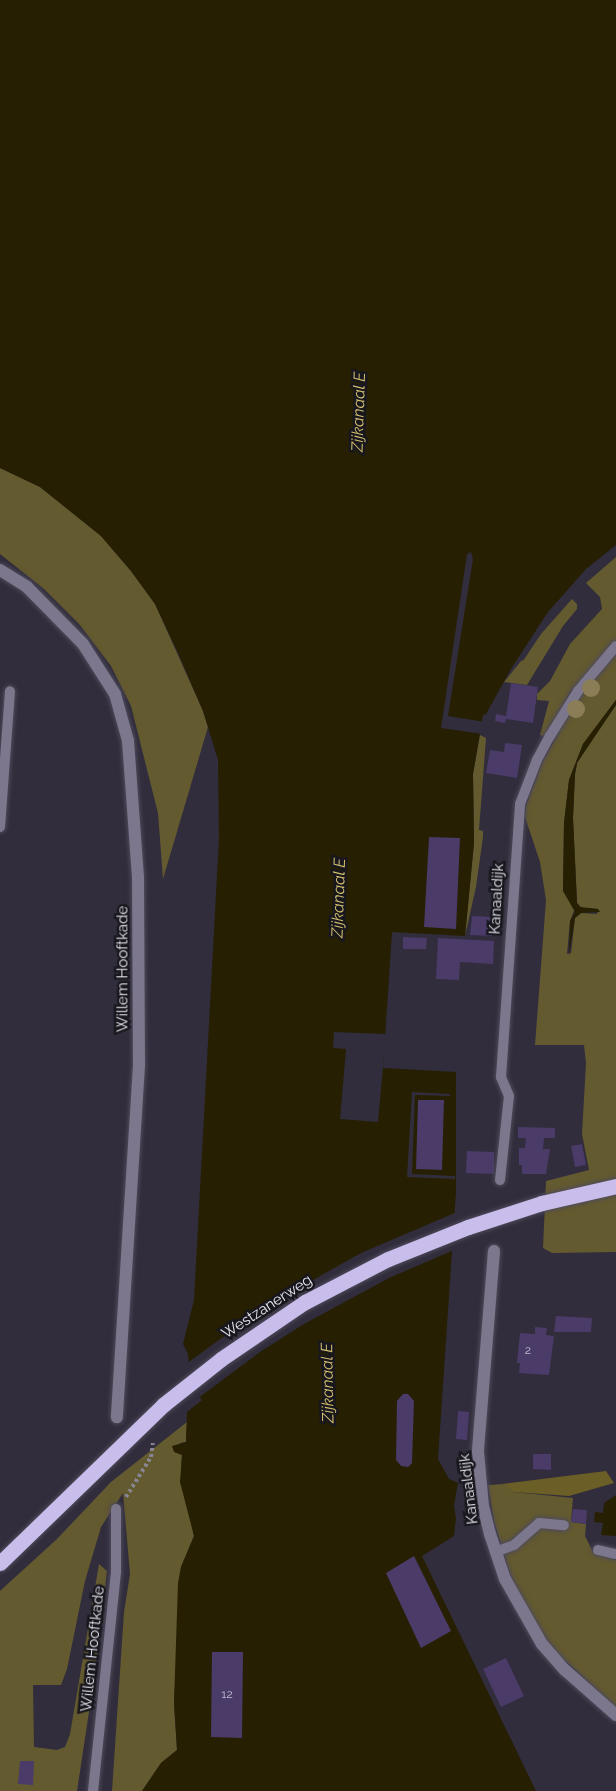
<!DOCTYPE html>
<style>
body{margin:0}
#map{position:relative;width:616px;height:1791px;overflow:hidden;background:#312d3c;font-family:Raleway,sans-serif}
div>[style]{position:absolute}
.green>*{inset:0;background:#645a2f}
.forest>*{inset:0;background:#6b5e26}
.water>*{inset:0;background:#261f02}
.pier>*{inset:0;background:#312d3c}
.building>*{inset:0;background:#4a3b69}
.path>*{height:4px;margin-top:-2px;transform-origin:0;background:repeating-linear-gradient(90deg,#898693 0 3px,transparent 0 6px)}
.roads{filter:drop-shadow(0 0 2px #4e4a59) drop-shadow(0 0 2px #4e4a59)}
.lane>*{height:10px;margin:-5px;padding:0 5px;transform-origin:5px;border-radius:5px;background:#7c778d}
.street>*{height:12px;margin:-6px;padding:0 6px;transform-origin:6px;border-radius:6px;background:#7c778d}
.primary>*{height:15px;margin:-7.5px;padding:0 7.5px;transform-origin:7.5px;border-radius:7.5px;background:#c9bdec}
.trees>*{width:18px;height:18px;margin:-9px;border-radius:50%;background:#8b7d56}
span{translate:-50% -50%;white-space:nowrap;text-align:center;line-height:1.15;-webkit-text-stroke:5px #18171d;paint-order:stroke}
.number-label{font-size:12px;color:#c0bace}
.number-label span{-webkit-text-stroke-width:0}
.street-label{font-size:15px;color:#e7e5ef}
.water-label{font-size:16px;color:#d6c16e;font-style:italic}
</style>
<div id="map">
<div class="green">
<i style="clip-path:polygon(0 468px,40px 487px,101px 536px,131px 571px,155px 604px,203px 711px,208px 727px,163px 879px,158px 813px,131px 706px,111px 666px,79px 624px,44px 589px,0 554px)"></i>
<i style="clip-path:polygon(616px 557px,616px 640px,571px 691px,544px 736px,540px 735px,549px 701px,537px 700px,537px 694px,550px 681px,570px 644px,602px 609px,600px 597px,586px 583px)"></i>
<i style="clip-path:polygon(572px 599px,577px 604px,577px 609px,563px 626px,527px 685px,504px 682px,522px 660px,523px 661px,541px 634px)"></i>
<i style="clip-path:polygon(616px 654px,616px 700px,583px 744px,569px 780px,564px 823px,563px 891px,575px 908px,570px 921px,567px 954px,571px 953px,575px 918px,581px 913px,597px 914px,598px 909px,582px 908px,577px 903px,573px 818px,575px 774px,577px 763px,587px 746px,616px 705px,616px 1252px,552px 1253px,543px 1248px,546px 1181px,589px 1170px,582px 1134px,586px 1063px,584px 1045px,535px 1045px,546px 900px,540px 862px,525px 817px,526px 806px,542px 763px,567px 718px,581px 694px)"></i>
<i style="clip-path:polygon(480px 735px,486px 738px,479px 830px,483px 831px,483px 837px,476px 887px,465px 936px,474px 843px,473px 774px)"></i>
<i style="clip-path:polygon(187px 1422px,186px 1442px,180px 1443px,180px 1453px,182px 1455px,181px 1471px,194px 1536px,181px 1567px,174px 1703px,177px 1750px,161px 1763px,142px 1791px,112px 1791px,124px 1612px,130px 1574px,123px 1493px,101px 1527px,85px 1581px,67px 1669px,61px 1685px,33px 1685px,34px 1747px,57px 1750px,65px 1747px,70px 1734px,99px 1564px,107px 1571px,96px 1666px,77px 1791px,0 1791px,0 1591px,57px 1539px,111px 1482px)"></i>
<i style="clip-path:polygon(505px 1484px,513px 1492px,573px 1498px,571px 1522px,586px 1524px,585px 1536px,593px 1552px,616px 1560px,616px 1707px,557px 1653px,543px 1635px,512px 1580px,494px 1521px,488px 1485px)"></i>
</div>
<div class="forest">
<i style="clip-path:polygon(606px 1471px,614px 1483px,569px 1496px,513px 1492px,504px 1484px,494px 1485px)"></i>
</div>
<div class="water">
<i style="clip-path:polygon(0 0,616px 0,616px 545px,586px 569px,548px 612px,511px 669px,486px 714px,483px 715px,473px 774px,474px 843px,465px 936px,392px 932px,383px 1068px,456px 1072px,456px 1192px,438px 1459px,449px 1479px,458px 1483px,454px 1506px,456px 1518px,454px 1536px,422px 1556px,536px 1791px,142px 1791px,161px 1763px,177px 1750px,174px 1703px,178px 1583px,181px 1567px,194px 1536px,180px 1482px,182px 1455px,174px 1452px,172px 1446px,186px 1442px,187px 1412px,202px 1400px,191px 1387px,188px 1354px,183px 1344px,194px 1300px,219px 839px,218px 760px,203px 711px,178px 653px,155px 604px,131px 571px,101px 536px,40px 487px,0 468px)"></i>
<i style="clip-path:polygon(616px 700px,616px 705px,577px 763px,575px 774px,573px 818px,577px 903px,580px 907px,598px 909px,600px 912px,581px 913px,575px 918px,569px 956px,570px 921px,575px 912px,563px 891px,564px 823px,569px 780px,583px 744px)"></i>
<i style="clip-path:polygon(616px 1495px,616px 1536px,601px 1535px,603px 1523px,594px 1522px,595px 1512px,603px 1513px,604px 1503px)"></i>
</div>
<div class="pier">
<i style="clip-path:polygon(471px 552px,473px 559px,448px 716px,485px 722px,483px 734px,441px 728px,467px 554px)"></i>
<i style="clip-path:polygon(334px 1032px,386px 1034px,378px 1122px,340px 1119px,346px 1049px,333px 1048px)"></i>
<i style="clip-path:polygon(412px 1092px,450px 1094px,450px 1096px,415px 1095px,412px 1174px,455px 1176px,455px 1179px,407px 1177px)"></i>
<i style="clip-path:polygon(457px 1212px,454px 1250px,389px 1278px,304px 1324px,260px 1352px,197px 1399px,188px 1388px,186px 1364px,260px 1310px,361px 1253px)"></i>
</div>
<div class="building">
<i style="clip-path:polygon(511px 683px,538px 687px,533px 723px,506px 719px,505px 723px,495px 721px,496px 714px,506px 716px)"></i>
<i style="clip-path:polygon(505px 743px,522px 745px,517px 778px,486px 773px,490px 750px,504px 752px)"></i>
<i style="clip-path:polygon(429px 837px,460px 838px,456px 929px,424px 927px)"></i>
<i style="clip-path:polygon(472px 916px,493px 917px,492px 936px,470px 935px)"></i>
<i style="clip-path:polygon(403px 937px,427px 938px,426px 949px,403px 949px)"></i>
<i style="clip-path:polygon(438px 938px,494px 941px,493px 964px,460px 962px,459px 980px,436px 979px)"></i>
<i style="clip-path:polygon(418px 1100px,444px 1100px,442px 1170px,416px 1169px)"></i>
<i style="clip-path:polygon(518px 1127px,555px 1128px,555px 1138px,544px 1138px,543px 1149px,550px 1149px,546px 1174px,522px 1174px,522px 1165px,519px 1165px,519px 1148px,525px 1148px,526px 1138px,518px 1138px)"></i>
<i style="clip-path:polygon(582px 1144px,586px 1165px,575px 1167px,571px 1146px)"></i>
<i style="clip-path:polygon(467px 1151px,494px 1152px,494px 1174px,466px 1173px)"></i>
<i style="clip-path:polygon(556px 1316px,592px 1318px,591px 1332px,554px 1332px)"></i>
<i style="clip-path:polygon(535px 1327px,547px 1328px,546px 1335px,554px 1336px,549px 1375px,519px 1373px,520px 1363px,517px 1363px,520px 1333px,535px 1334px)"></i>
<i style="clip-path:polygon(403px 1394px,408px 1394px,414px 1401px,412px 1463px,408px 1467px,401px 1466px,396px 1460px,397px 1401px)"></i>
<i style="clip-path:polygon(458px 1411px,469px 1412px,467px 1440px,456px 1439px)"></i>
<i style="clip-path:polygon(533px 1454px,551px 1454px,551px 1470px,533px 1469px)"></i>
<i style="clip-path:polygon(573px 1509px,587px 1510px,586px 1524px,571px 1522px)"></i>
<i style="clip-path:polygon(414px 1556px,451px 1631px,421px 1648px,386px 1573px)"></i>
<i style="clip-path:polygon(212px 1652px,243px 1652px,242px 1738px,211px 1737px)"></i>
<i style="clip-path:polygon(506px 1658px,524px 1696px,501px 1707px,483px 1669px)"></i>
<i style="clip-path:polygon(20px 1761px,34px 1761px,33px 1785px,18px 1784px)"></i>
</div>
<div class="path">
<i style="left:126px;top:1497px;width:47px;rotate:-58deg"></i>
<i style="left:151px;top:1457px;width:14px;rotate:-82deg"></i>
</div>
<div class="roads">
<div class="lane">
<i style="left:0;top:827px;width:136px;rotate:-85.8deg"></i>
<i style="left:500px;top:1180px;width:84px;rotate:-83.9deg"></i>
<i style="left:509px;top:1096px;width:21px;rotate:-113deg"></i>
<i style="left:501px;top:1077px;width:274px;rotate:-86deg"></i>
<i style="left:520px;top:804px;width:47px;rotate:-68.9deg"></i>
<i style="left:537px;top:760px;width:27px;rotate:-62deg"></i>
<i style="left:550px;top:736px;width:53px;rotate:-58.1deg"></i>
<i style="left:578px;top:691px;width:59px;rotate:-49.8deg"></i>
<i style="left:598px;top:1550px;width:18px;rotate:13deg"></i>
<i style="left:495px;top:1552px;width:20px;rotate:-20deg"></i>
<i style="left:514px;top:1545px;width:33px;rotate:-41deg"></i>
<i style="left:539px;top:1523px;width:25px;rotate:5deg"></i>
<i style="left:93px;top:1791px;width:220px;rotate:-84deg"></i>
<i style="left:116px;top:1572px;width:63px;rotate:-90deg"></i>
</div>
<div class="street">
<i style="left:0;top:570px;width:32px;rotate:32deg"></i>
<i style="left:27px;top:587px;width:80px;rotate:45.5deg"></i>
<i style="left:83px;top:644px;width:59px;rotate:57.4deg"></i>
<i style="left:115px;top:694px;width:49px;rotate:74.5deg"></i>
<i style="left:128px;top:741px;width:136px;rotate:85.8deg"></i>
<i style="left:138px;top:877px;width:188px;rotate:89.7deg"></i>
<i style="left:139px;top:1065px;width:353px;rotate:93.6deg"></i>
<i style="left:494px;top:1251px;width:202px;rotate:94.6deg"></i>
<i style="left:478px;top:1452px;width:54px;rotate:84.7deg"></i>
<i style="left:483px;top:1506px;width:29px;rotate:76deg"></i>
<i style="left:490px;top:1534px;width:47px;rotate:71.6deg"></i>
<i style="left:505px;top:1579px;width:75px;rotate:60.4deg"></i>
<i style="left:542px;top:1644px;width:35px;rotate:49deg"></i>
<i style="left:565px;top:1670px;width:68px;rotate:41.4deg"></i>
</div>
<div class="primary">
<i style="left:0;top:1563px;width:227px;rotate:-44.1deg"></i>
<i style="left:163px;top:1405px;width:74px;rotate:-38.4deg"></i>
<i style="left:221px;top:1359px;width:102px;rotate:-34.2deg"></i>
<i style="left:305px;top:1302px;width:93px;rotate:-27.4deg"></i>
<i style="left:388px;top:1259px;width:86px;rotate:-21.8deg"></i>
<i style="left:468px;top:1227px;width:78px;rotate:-18deg"></i>
<i style="left:542px;top:1203px;width:76px;rotate:-12.9deg"></i>
</div>
</div>
<div class="trees">
<i style="left:591px;top:688px"></i>
<i style="left:576px;top:709px"></i>
</div>
<div class="number-label">
<span style="left:528px;top:1351px">2</span>
<span style="left:227px;top:1695px">12</span>
</div>
<div class="street-label">
<span style="left:497px;top:899px;rotate:-87deg">Kanaaldijk</span>
<span style="left:123px;top:969px;rotate:-90deg">Willem Hooftkade</span>
<span style="left:267px;top:1307px;rotate:-33deg">Westzanerweg</span>
<span style="left:469px;top:1489px;rotate:-97deg">Kanaaldijk</span>
<span style="left:93px;top:1649px;rotate:-84deg">Willem Hooftkade</span>
</div>
<div class="water-label">
<span style="left:359px;top:412px;rotate:-88deg">Zijkanaal E</span>
<span style="left:339px;top:898px;rotate:-88deg">Zijkanaal E</span>
<span style="left:328px;top:1383px;rotate:-91deg">Zijkanaal E</span>
</div>
</div>
